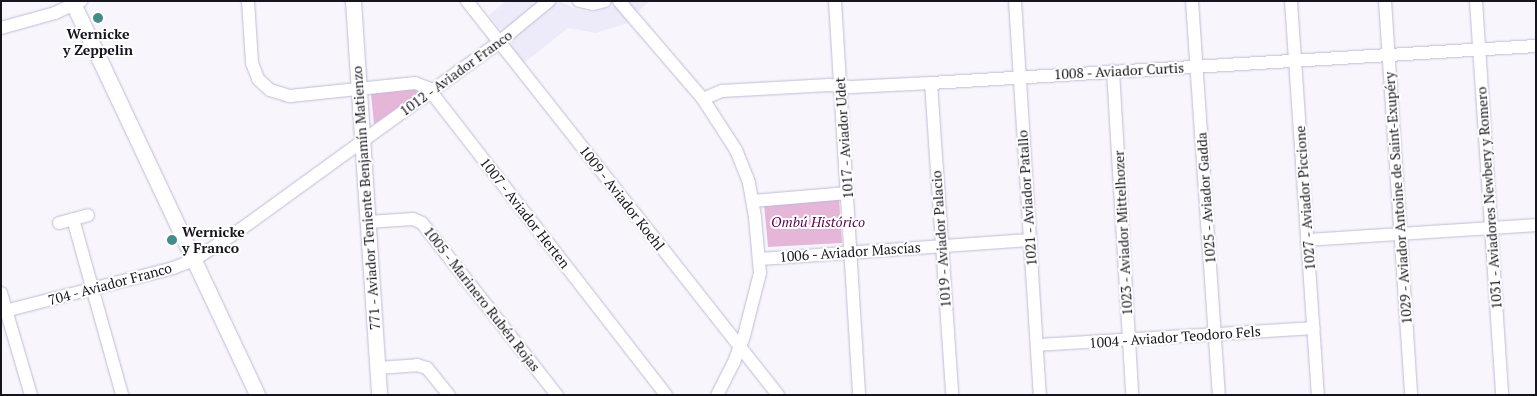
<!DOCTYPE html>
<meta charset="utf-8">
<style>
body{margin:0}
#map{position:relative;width:1537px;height:396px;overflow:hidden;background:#f8f6fc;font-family:"PT Serif",serif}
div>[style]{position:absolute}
.built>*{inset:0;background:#edebf9}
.green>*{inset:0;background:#e6b6d9}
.roads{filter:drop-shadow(0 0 1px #c1bbd7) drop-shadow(0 0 1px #c1bbd7)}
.minor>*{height:12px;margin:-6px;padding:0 6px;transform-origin:6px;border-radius:6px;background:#fff}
.tertiary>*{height:15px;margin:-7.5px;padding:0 7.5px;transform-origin:7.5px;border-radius:7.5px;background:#fff}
.dots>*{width:14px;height:14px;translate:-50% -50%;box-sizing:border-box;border:2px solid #fff;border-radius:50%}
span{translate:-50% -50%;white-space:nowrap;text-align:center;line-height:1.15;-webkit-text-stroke:4px #fff;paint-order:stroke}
.poi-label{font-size:14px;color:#16141e;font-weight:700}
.left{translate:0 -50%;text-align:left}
.street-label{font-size:14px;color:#16141e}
.park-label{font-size:14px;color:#5d054f;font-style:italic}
.frame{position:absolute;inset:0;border:2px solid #16141e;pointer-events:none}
</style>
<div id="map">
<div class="built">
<i style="clip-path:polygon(506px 1px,541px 1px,507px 31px,499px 28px,489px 15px)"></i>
<i style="clip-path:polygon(559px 1px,576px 9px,593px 12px,616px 5px,631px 22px,596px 33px,568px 28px,524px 63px,511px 47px,512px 39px)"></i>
<i style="clip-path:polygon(627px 1px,650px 1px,636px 13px)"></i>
</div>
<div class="green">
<i style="clip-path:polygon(415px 88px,422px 91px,374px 124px,371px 94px)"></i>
<i style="clip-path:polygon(839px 199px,842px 243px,768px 247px,764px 204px)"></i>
</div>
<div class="roads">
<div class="minor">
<i style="left:248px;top:1px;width:62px;rotate:86.3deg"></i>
<i style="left:252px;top:63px;width:17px;rotate:69deg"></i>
<i style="left:258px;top:79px;width:16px;rotate:43deg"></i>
<i style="left:270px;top:90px;width:21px;rotate:17deg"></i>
<i style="left:290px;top:96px;width:126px;rotate:-5.9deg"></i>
<i style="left:415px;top:83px;width:14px;rotate:21deg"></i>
<i style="left:428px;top:88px;width:388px;rotate:52.2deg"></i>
<i style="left:467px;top:1px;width:502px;rotate:51.71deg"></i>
<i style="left:579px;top:1px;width:14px;rotate:12deg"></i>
<i style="left:593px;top:4px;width:12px;rotate:-14deg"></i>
<i style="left:619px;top:1px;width:129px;rotate:49.4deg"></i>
<i style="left:703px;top:99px;width:61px;rotate:57.1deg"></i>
<i style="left:736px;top:150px;width:35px;rotate:68deg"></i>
<i style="left:749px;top:183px;width:35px;rotate:80deg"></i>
<i style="left:755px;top:217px;width:56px;rotate:84.9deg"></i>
<i style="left:760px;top:273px;width:65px;rotate:104.3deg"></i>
<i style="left:744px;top:336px;width:28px;rotate:111deg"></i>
<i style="left:734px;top:362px;width:37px;rotate:117deg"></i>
<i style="left:835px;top:1px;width:395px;rotate:86.5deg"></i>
<i style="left:1015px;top:1px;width:395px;rotate:86.4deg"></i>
<i style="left:1192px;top:1px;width:395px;rotate:86.1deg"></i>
<i style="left:1291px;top:1px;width:395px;rotate:86.1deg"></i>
<i style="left:1385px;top:1px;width:395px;rotate:86.2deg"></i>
<i style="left:1476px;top:1px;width:395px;rotate:86.2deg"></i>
<i style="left:1px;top:28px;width:56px;rotate:-15.5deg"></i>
<i style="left:55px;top:13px;width:29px;rotate:-25deg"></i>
<i style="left:1113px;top:71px;width:325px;rotate:86.6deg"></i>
<i style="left:931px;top:83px;width:313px;rotate:86.1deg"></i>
<i style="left:703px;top:99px;width:21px;rotate:-23deg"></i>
<i style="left:722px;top:91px;width:107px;rotate:-3.2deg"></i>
<i style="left:829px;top:85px;width:22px;rotate:5deg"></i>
<i style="left:851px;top:87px;width:80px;rotate:-2.9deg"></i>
<i style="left:931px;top:83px;width:606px;rotate:-3.5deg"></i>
<i style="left:753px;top:201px;width:95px;rotate:-4.8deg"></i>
<i style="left:73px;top:219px;width:183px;rotate:74.4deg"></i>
<i style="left:368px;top:222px;width:45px;rotate:-3.8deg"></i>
<i style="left:413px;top:219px;width:10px;rotate:24deg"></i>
<i style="left:422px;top:223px;width:219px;rotate:51.9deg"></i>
<i style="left:59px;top:223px;width:30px;rotate:-15deg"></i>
<i style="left:1307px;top:240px;width:229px;rotate:-3.7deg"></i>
<i style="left:759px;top:259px;width:272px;rotate:-4deg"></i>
<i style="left:1px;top:293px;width:106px;rotate:73.6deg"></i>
<i style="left:1px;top:312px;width:178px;rotate:-14.3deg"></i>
<i style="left:173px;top:268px;width:22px;rotate:-21deg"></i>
<i style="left:194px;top:260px;width:56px;rotate:-33.4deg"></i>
<i style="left:241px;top:229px;width:319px;rotate:-35.9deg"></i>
<i style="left:499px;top:42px;width:65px;rotate:-39.4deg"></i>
<i style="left:1037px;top:345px;width:277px;rotate:-3.5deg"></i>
<i style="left:378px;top:368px;width:39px;rotate:-4deg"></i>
<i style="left:417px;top:365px;width:10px;rotate:17deg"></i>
<i style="left:427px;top:368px;width:35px;rotate:51deg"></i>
</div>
<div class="tertiary">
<i style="left:72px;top:1px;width:435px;rotate:64.8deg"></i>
<i style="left:353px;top:1px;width:395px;rotate:86.2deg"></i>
</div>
</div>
<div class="dots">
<i style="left:98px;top:18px;background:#448c89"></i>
<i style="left:172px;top:240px;background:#448c89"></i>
</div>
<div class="poi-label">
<span style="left:98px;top:42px">Wernicke<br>y Zeppelin</span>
<span class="left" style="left:182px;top:240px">Wernicke<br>y Franco</span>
</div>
<div class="street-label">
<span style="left:1119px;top:71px;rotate:-3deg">1008 - Aviador Curtis</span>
<span style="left:456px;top:73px;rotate:-36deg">1012 - Aviador Franco</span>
<span style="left:844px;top:138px;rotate:-94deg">1017 - Aviador Udet</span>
<span style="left:366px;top:198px;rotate:-94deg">771 - Aviador Teniente Benjamín Matienzo</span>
<span style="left:622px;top:198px;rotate:52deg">1009 - Aviador Koehl</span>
<span style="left:1027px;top:198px;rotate:-94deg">1021 - Aviador Patallo</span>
<span style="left:1206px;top:198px;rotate:-94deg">1025 - Aviador Gadda</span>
<span style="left:1305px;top:198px;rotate:-94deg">1027 - Aviador Piccione</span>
<span style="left:1398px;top:198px;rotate:-94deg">1029 - Aviador Antoine de Saint-Exupéry</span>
<span style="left:1489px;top:198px;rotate:-94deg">1031 - Aviadores Newbery y Romero</span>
<span style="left:525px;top:213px;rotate:52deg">1007 - Aviador Herten</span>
<span style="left:1123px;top:233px;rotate:-93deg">1023 - Aviador Mittelhozer</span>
<span style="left:941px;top:239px;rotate:-94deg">1019 - Aviador Palacio</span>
<span style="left:850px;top:252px;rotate:-4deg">1006 - Aviador Mascías</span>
<span style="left:110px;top:284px;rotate:-15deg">704 - Aviador Franco</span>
<span style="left:482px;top:299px;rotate:52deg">1005 - Marinero Rubén Rojas</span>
<span style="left:1175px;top:337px;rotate:-4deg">1004 - Aviador Teodoro Fels</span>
</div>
<div class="park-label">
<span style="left:818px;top:222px">Ombú Histórico</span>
</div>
<div class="frame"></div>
</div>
